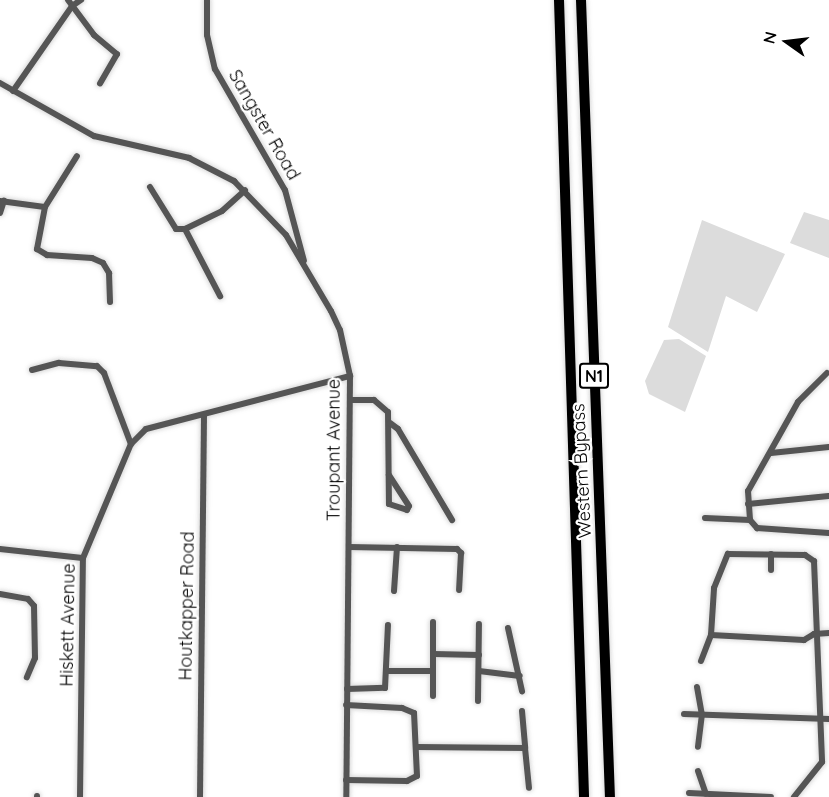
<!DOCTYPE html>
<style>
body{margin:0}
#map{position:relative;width:829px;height:797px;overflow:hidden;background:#fff;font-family:Quicksand,sans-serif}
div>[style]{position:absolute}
.green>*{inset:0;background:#dcdcdc}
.roads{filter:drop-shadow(0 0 2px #dbdbdb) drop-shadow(0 0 2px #dbdbdb)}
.street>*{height:6px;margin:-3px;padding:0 3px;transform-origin:3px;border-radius:3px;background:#555}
.highway>*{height:10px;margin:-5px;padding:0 5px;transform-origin:5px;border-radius:5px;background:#000}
span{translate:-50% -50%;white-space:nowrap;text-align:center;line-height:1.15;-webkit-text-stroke:4.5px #fff;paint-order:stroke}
.shield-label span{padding:2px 4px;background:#fff;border:2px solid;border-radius:4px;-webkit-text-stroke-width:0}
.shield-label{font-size:16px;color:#000;font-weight:700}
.street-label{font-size:18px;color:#000}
.north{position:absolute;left:757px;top:12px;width:60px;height:60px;-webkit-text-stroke:4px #fff;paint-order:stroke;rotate:284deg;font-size:16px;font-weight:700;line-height:24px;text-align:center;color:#000}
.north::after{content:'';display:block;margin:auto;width:21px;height:27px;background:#000;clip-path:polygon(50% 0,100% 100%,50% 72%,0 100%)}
</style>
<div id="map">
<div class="green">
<i style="clip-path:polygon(804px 212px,829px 220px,829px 258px,790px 243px)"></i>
<i style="clip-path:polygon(702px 220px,785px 254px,757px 312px,726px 296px,708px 352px,668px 327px)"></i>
<i style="clip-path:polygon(679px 339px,706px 356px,685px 412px,649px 394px,645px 381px,664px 340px)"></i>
</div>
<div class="roads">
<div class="street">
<i style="left:68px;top:0;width:44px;rotate:53.4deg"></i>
<i style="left:94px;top:35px;width:30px;rotate:40deg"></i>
<i style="left:117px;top:54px;width:34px;rotate:120deg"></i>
<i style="left:207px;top:0;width:35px;rotate:90deg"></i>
<i style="left:207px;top:35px;width:35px;rotate:77deg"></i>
<i style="left:215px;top:69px;width:140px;rotate:60deg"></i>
<i style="left:285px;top:190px;width:73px;rotate:75deg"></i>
<i style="left:0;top:83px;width:108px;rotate:29.4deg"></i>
<i style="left:94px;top:136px;width:98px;rotate:13deg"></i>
<i style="left:189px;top:158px;width:51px;rotate:27.1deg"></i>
<i style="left:234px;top:181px;width:75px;rotate:46.1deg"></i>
<i style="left:286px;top:235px;width:88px;rotate:59.4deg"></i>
<i style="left:331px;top:311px;width:21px;rotate:65deg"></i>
<i style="left:340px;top:330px;width:47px;rotate:77.7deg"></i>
<i style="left:350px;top:376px;width:421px;rotate:90.5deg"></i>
<i style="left:13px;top:91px;width:103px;rotate:-55.2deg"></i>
<i style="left:72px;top:6px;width:11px;rotate:-34deg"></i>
<i style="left:150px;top:187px;width:49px;rotate:58.2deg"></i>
<i style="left:176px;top:229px;width:9px"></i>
<i style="left:185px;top:229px;width:76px;rotate:62.4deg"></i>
<i style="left:0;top:201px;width:45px;rotate:7.6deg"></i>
<i style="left:45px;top:207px;width:60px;rotate:-57.9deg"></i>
<i style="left:45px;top:207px;width:43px;rotate:100.8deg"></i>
<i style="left:37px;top:249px;width:12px;rotate:31deg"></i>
<i style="left:47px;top:255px;width:45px;rotate:3.8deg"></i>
<i style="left:92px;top:258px;width:12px;rotate:24deg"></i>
<i style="left:103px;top:263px;width:12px;rotate:59deg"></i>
<i style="left:109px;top:273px;width:29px;rotate:88deg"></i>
<i style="left:0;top:213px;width:13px;rotate:-72deg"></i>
<i style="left:185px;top:229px;width:41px;rotate:-25.9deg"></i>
<i style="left:222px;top:211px;width:31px;rotate:-42deg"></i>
<i style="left:32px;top:370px;width:28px;rotate:-15deg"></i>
<i style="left:59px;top:363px;width:38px;rotate:5deg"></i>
<i style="left:97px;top:366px;width:10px;rotate:45deg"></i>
<i style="left:104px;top:373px;width:76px;rotate:69.2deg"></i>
<i style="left:827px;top:373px;width:41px;rotate:135deg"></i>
<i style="left:798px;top:402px;width:102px;rotate:119.3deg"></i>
<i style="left:748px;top:491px;width:29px;rotate:86deg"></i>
<i style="left:750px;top:520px;width:11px;rotate:49deg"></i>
<i style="left:757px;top:528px;width:72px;rotate:4deg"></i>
<i style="left:351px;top:400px;width:23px"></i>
<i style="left:374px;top:400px;width:18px;rotate:41deg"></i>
<i style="left:388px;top:412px;width:92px;rotate:89.4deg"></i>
<i style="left:389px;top:504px;width:19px;rotate:18deg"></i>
<i style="left:407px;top:510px;width:4px;rotate:-63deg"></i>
<i style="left:409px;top:506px;width:37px;rotate:-123deg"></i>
<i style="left:390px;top:423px;width:10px;rotate:37deg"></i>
<i style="left:398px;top:429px;width:106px;rotate:59.3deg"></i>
<i style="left:771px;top:453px;width:58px;rotate:-5.9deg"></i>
<i style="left:748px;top:504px;width:81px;rotate:-5.6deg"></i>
<i style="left:705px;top:518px;width:45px;rotate:2.5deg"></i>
<i style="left:349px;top:547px;width:108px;rotate:1.1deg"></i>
<i style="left:457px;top:549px;width:6px;rotate:45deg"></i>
<i style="left:461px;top:553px;width:37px;rotate:93deg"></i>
<i style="left:0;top:549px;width:83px;rotate:6.2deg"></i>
<i style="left:771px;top:554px;width:16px;rotate:90deg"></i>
<i style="left:394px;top:591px;width:44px;rotate:-86.1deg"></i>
<i style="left:0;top:594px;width:28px;rotate:10deg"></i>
<i style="left:28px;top:599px;width:9px;rotate:49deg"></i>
<i style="left:34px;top:606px;width:52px;rotate:88.9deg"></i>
<i style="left:35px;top:658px;width:21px;rotate:113deg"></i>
<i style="left:508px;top:628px;width:65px;rotate:77.5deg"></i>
<i style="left:711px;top:635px;width:93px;rotate:3.1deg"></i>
<i style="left:804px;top:640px;width:12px;rotate:-31deg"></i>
<i style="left:814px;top:634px;width:15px;rotate:-4deg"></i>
<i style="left:434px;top:654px;width:45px;rotate:1.3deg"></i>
<i style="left:701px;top:661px;width:28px;rotate:-69deg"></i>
<i style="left:711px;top:635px;width:47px;rotate:-86.3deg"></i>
<i style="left:714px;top:588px;width:37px;rotate:-68deg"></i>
<i style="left:728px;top:554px;width:77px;rotate:0.7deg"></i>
<i style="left:805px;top:555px;width:11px;rotate:34deg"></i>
<i style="left:814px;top:561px;width:201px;rotate:87.7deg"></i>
<i style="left:822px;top:762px;width:45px;rotate:128.7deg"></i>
<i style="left:387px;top:671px;width:46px"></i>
<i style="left:479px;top:671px;width:41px;rotate:7deg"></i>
<i style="left:697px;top:687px;width:27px;rotate:80deg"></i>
<i style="left:702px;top:714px;width:33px;rotate:97deg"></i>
<i style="left:347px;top:689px;width:38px;rotate:-2deg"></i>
<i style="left:385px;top:688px;width:63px;rotate:-87.3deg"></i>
<i style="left:433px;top:696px;width:74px;rotate:-90deg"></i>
<i style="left:478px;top:701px;width:77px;rotate:-89.3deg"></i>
<i style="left:522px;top:711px;width:37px;rotate:85deg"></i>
<i style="left:684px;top:714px;width:145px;rotate:2deg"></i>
<i style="left:416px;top:747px;width:109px;rotate:0.5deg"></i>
<i style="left:525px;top:748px;width:40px;rotate:84.3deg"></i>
<i style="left:698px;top:771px;width:24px;rotate:71deg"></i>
<i style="left:346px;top:780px;width:61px;rotate:0.9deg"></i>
<i style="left:407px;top:781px;width:11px;rotate:-27deg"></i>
<i style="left:417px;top:776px;width:63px;rotate:-92.7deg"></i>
<i style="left:414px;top:713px;width:13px;rotate:-157deg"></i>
<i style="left:402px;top:708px;width:56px;rotate:-176.9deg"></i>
<i style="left:689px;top:793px;width:82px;rotate:2.8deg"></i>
<i style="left:37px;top:797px;width:1px;rotate:-90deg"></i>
<i style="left:80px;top:797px;width:239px;rotate:-89.3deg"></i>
<i style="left:83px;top:558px;width:124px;rotate:-67.2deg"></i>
<i style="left:131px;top:444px;width:21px;rotate:-45deg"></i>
<i style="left:146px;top:429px;width:211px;rotate:-14.6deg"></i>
<i style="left:200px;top:797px;width:382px;rotate:-89.4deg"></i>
</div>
<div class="highway">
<i style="left:559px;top:0;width:797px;rotate:88.2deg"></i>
<i style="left:581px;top:0;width:798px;rotate:87.92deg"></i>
</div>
</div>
<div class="shield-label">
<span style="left:594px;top:376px">N1</span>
</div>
<div class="street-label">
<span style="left:264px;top:125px;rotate:60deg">Sangster Road</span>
<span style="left:334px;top:450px;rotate:-90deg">Troupant Avenue</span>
<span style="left:582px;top:471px;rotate:-93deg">Western Bypass</span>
<span style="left:187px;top:606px;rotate:-89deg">Houtkapper Road</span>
<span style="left:68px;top:625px;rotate:-89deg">Hiskett Avenue</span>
</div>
<div class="north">N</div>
</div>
